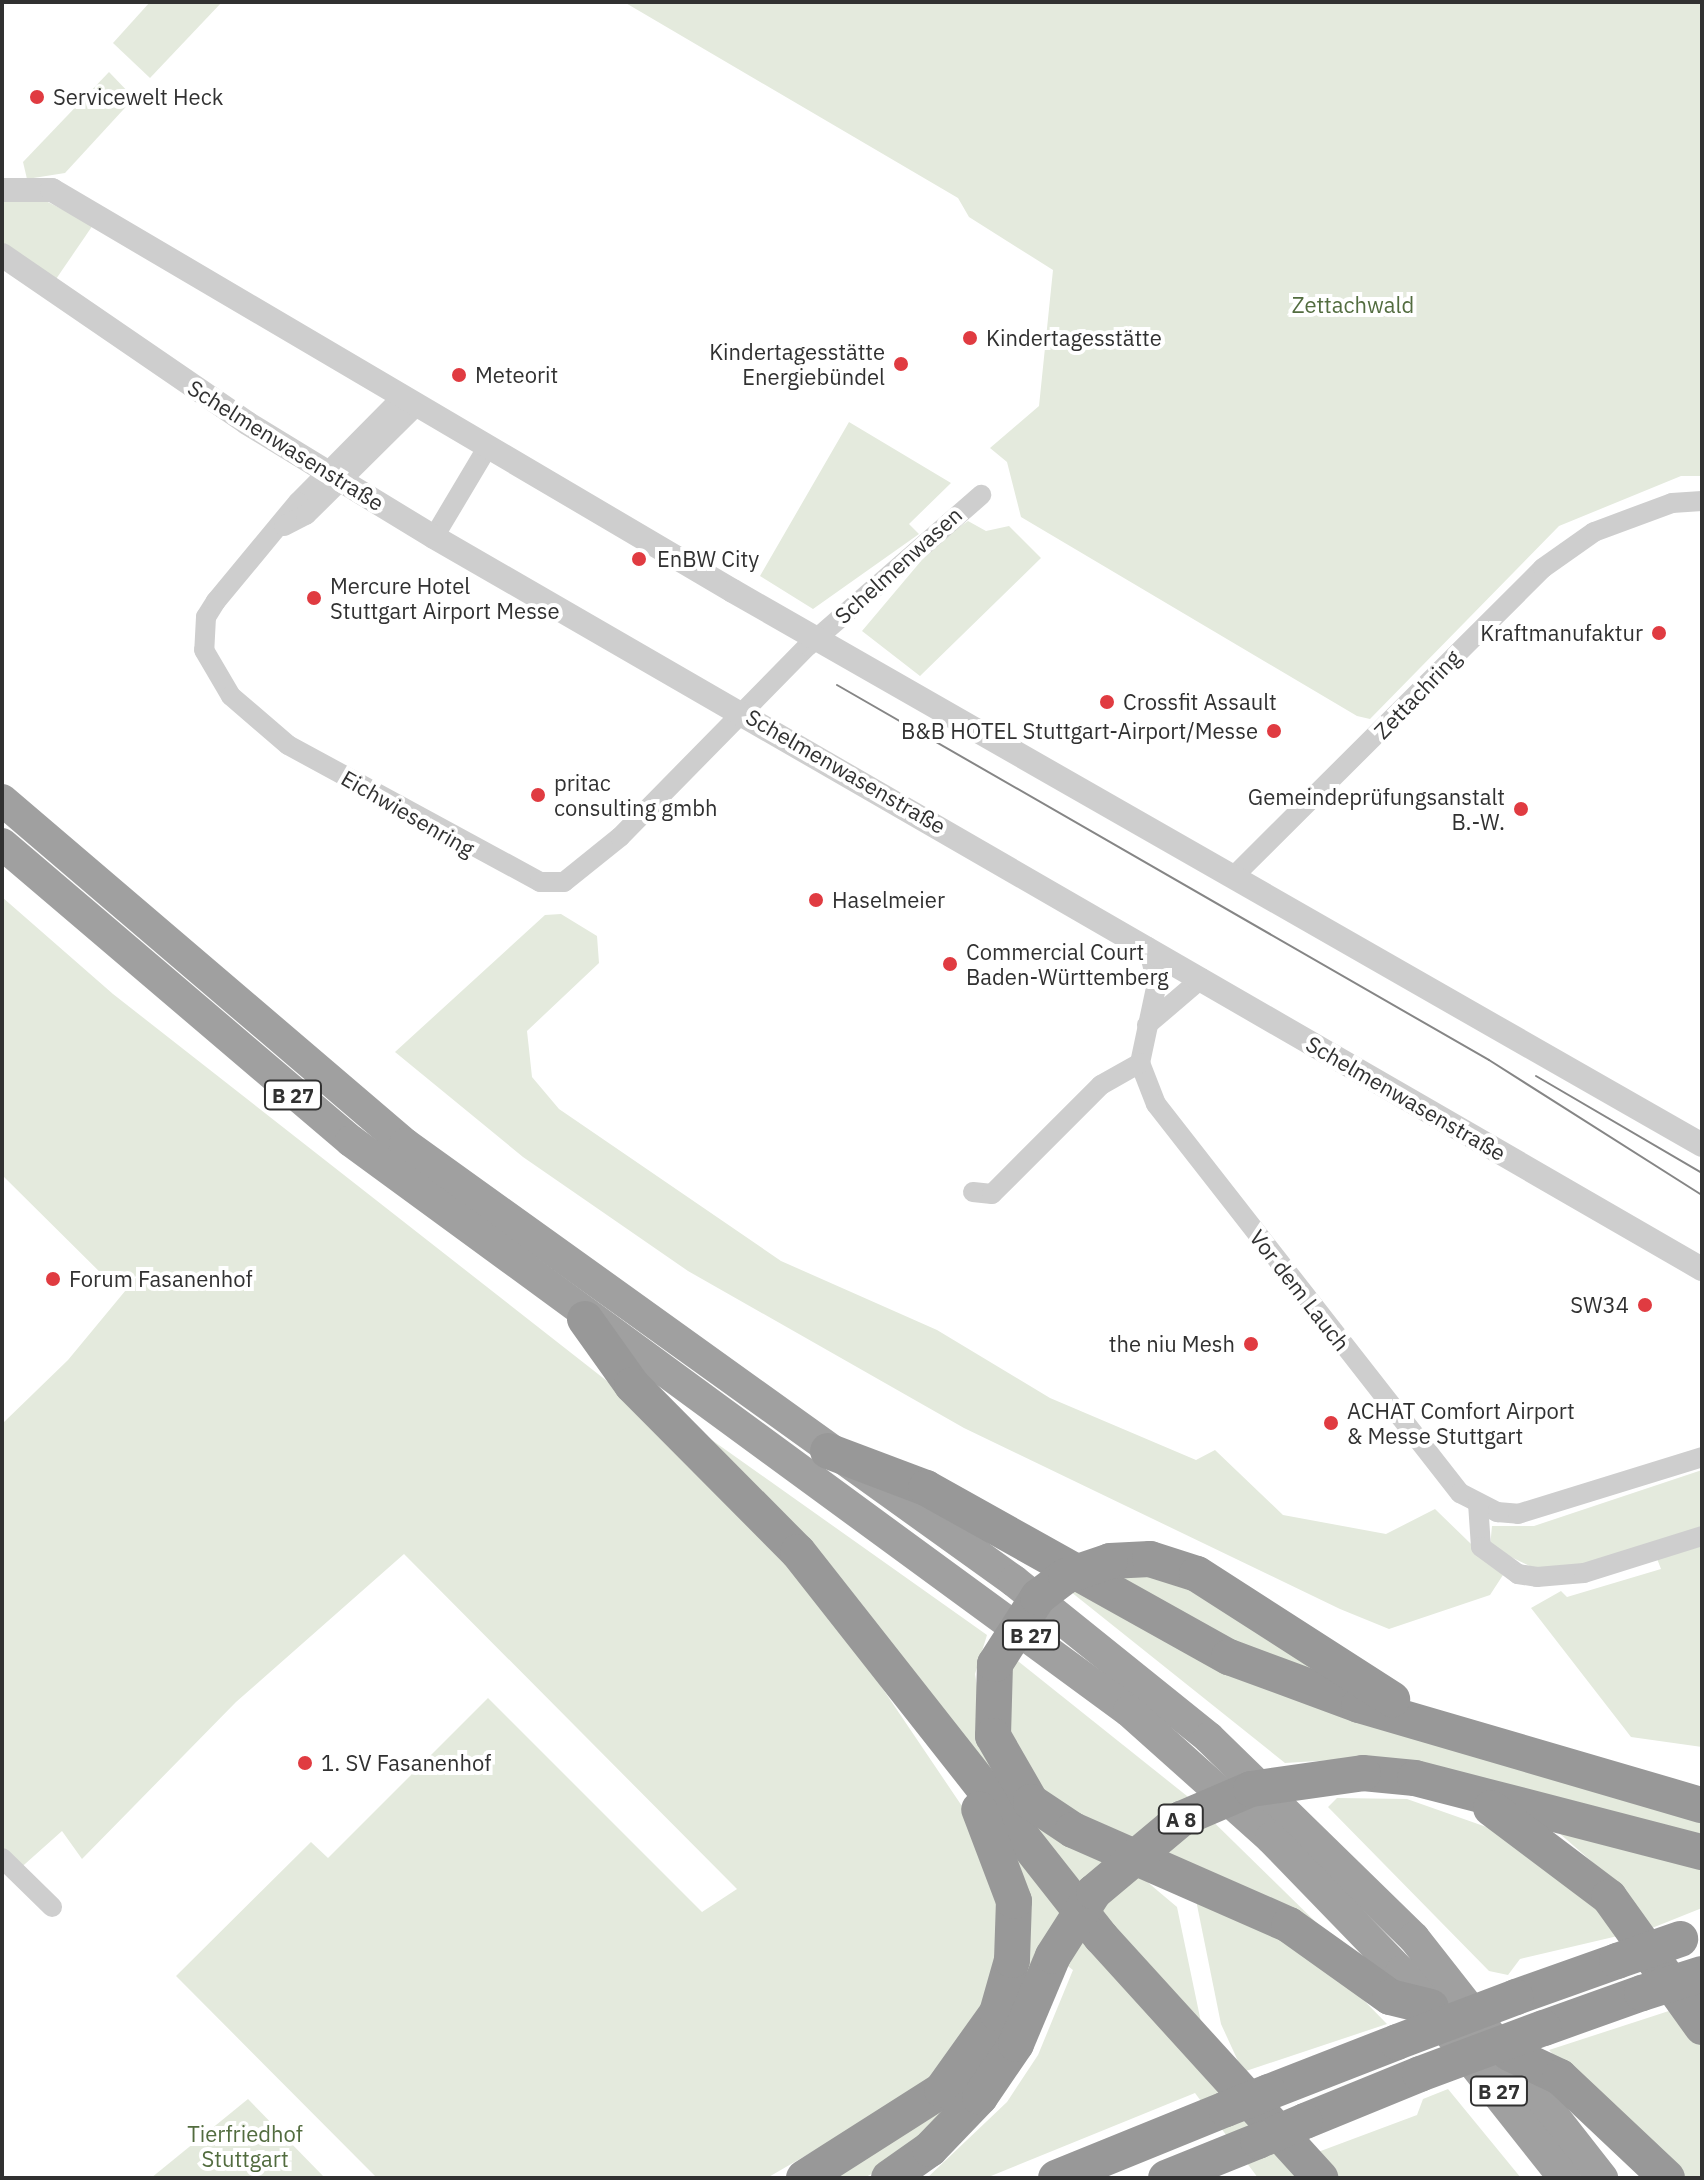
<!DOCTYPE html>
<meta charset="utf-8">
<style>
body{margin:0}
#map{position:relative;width:1704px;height:2180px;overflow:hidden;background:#fff;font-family:"IBM Plex Sans",sans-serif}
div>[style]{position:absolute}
.green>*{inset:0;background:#e4eadd}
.minor>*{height:20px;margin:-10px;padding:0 10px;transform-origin:10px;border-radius:10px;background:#cecece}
.tertiary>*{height:24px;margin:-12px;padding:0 12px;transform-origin:12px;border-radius:12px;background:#cecece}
.trunk>*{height:32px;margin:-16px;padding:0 16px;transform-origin:16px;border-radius:16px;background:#a0a0a0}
.motorway>*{height:36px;margin:-18px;padding:0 18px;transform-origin:18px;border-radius:18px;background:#989898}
.tram>*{height:2px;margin:-1px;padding:0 1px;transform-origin:1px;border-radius:1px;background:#868686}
.motorway-bridge>*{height:36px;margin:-18px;padding:0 18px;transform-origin:18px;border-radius:18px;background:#989898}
.dots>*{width:22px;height:22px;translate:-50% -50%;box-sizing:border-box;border:4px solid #fff;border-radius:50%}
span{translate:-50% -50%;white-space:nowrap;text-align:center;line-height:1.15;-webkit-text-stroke:8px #fff;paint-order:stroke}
.shield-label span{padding:2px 6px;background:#fff;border:2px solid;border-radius:6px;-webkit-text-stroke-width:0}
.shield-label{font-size:20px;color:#313131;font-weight:700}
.poi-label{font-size:22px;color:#313131}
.left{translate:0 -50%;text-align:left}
.right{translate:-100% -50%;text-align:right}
.park-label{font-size:22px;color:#526c3f}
.street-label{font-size:22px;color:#313131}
.frame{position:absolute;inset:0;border:4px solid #313131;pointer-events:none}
</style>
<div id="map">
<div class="green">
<i style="clip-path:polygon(150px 2px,222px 2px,150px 78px,113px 43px)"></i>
<i style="clip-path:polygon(624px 2px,1702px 2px,1702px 476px,1681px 476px,1559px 526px,1370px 719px,1357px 716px,1021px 517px,1007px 462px,990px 448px,1039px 406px,1053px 270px,969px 217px,958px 198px)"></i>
<i style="clip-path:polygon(109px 72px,134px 98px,65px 173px,27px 179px,23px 162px)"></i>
<i style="clip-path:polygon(40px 198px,93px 225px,54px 282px,2px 244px,2px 200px)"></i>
<i style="clip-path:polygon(849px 422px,951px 483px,909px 524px,919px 534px,813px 609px,760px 576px)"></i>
<i style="clip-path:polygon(968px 521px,986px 531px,1009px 526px,1041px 558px,920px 676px,862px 631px,937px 542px)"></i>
<i style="clip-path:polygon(2px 897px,113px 994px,644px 1410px,722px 1483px,864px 1661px,970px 1818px,998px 1899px,997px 1969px,974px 2030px,917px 2091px,767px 2178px,377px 2178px,176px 1976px,311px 1842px,328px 1858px,488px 1698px,702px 1912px,737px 1889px,404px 1554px,236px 1702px,82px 1859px,62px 1831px,16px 1872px,2px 1858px,2px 1424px,68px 1360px,140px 1273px,118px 1290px,2px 1175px)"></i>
<i style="clip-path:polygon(561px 914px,597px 936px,599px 963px,527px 1031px,532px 1077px,559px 1109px,781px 1261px,937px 1330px,1050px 1398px,1196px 1460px,1215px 1450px,1283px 1515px,1386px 1534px,1435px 1509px,1503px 1575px,1490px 1595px,1389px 1629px,1340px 1609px,964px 1428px,688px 1271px,523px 1157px,395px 1052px,545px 915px)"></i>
<i style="clip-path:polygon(709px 1438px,987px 1635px,975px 1674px,987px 1747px,1177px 1907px,1202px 2027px,1197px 2031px)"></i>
<i style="clip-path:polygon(1702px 1470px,1702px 1528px,1582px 1565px,1534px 1568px,1490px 1547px,1492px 1526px,1534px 1526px)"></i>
<i style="clip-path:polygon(1702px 1543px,1702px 1747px,1631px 1737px,1531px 1608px,1561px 1591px,1567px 1597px,1661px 1569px,1656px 1556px)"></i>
<i style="clip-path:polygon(1036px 1564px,1103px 1600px,1702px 1816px,1702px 1843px,1349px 1759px,1285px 1763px)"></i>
<i style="clip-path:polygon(1155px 1569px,1357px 1692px,1231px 1649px,1113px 1571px)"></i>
<i style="clip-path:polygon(1009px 1654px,1187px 1796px,1330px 1936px,1043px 1797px,1009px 1748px)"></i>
<i style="clip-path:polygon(1337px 1798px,1407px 1799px,1512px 1836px,1556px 1867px,1622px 1935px,1520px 1959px,1508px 1975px,1489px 1971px,1328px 1807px)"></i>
<i style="clip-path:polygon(1551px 1826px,1702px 1859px,1702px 1908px,1652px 1928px,1621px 1887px)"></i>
<i style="clip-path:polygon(1012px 1852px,1307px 2178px,1258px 2178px,1195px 2093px,986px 2178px,927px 2178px,1007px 2102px,1038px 2055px,1073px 1970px,1044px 1948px,972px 2092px,892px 2163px,864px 2178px,821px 2178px,994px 2039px)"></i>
<i style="clip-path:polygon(1196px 1900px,1229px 1901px,1344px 1980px,1387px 2024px,1243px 2072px,1221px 2024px)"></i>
<i style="clip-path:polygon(1675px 2009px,1702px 2047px,1702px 2178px,1686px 2178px,1628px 2135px,1549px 2050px)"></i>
<i style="clip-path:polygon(1448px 2089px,1521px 2178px,1329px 2178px,1310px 2155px,1417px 2115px,1423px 2099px)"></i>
<i style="clip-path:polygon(248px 2099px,325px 2178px,151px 2178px)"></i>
</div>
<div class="minor">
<i style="left:402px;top:397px;width:148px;rotate:134.7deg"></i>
<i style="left:298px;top:502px;width:129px;rotate:129.6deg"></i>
<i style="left:216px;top:601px;width:19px;rotate:122deg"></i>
<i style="left:206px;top:617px;width:33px;rotate:93deg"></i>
<i style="left:204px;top:650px;width:53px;rotate:59.6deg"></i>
<i style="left:231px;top:696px;width:75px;rotate:40.7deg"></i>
<i style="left:288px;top:745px;width:287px;rotate:28.5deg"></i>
<i style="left:540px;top:882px;width:24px"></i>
<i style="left:564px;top:882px;width:72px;rotate:-38.8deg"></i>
<i style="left:620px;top:837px;width:268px;rotate:-45.5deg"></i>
<i style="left:808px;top:646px;width:230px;rotate:-41.1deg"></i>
<i style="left:284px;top:526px;width:25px;rotate:-27deg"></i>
<i style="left:306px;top:515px;width:155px;rotate:-44.7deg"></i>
<i style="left:434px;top:537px;width:104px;rotate:-59.2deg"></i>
<i style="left:1235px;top:875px;width:435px;rotate:-44.9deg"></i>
<i style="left:1543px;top:568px;width:62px;rotate:-35.2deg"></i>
<i style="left:1594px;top:532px;width:83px;rotate:-20.4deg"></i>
<i style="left:1672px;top:503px;width:30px;rotate:-4deg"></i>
<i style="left:1148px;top:947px;width:37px;rotate:76deg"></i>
<i style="left:1157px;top:983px;width:82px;rotate:102deg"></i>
<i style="left:1140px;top:1063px;width:44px;rotate:68.7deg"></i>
<i style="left:1156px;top:1104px;width:494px;rotate:52deg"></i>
<i style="left:1460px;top:1493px;width:42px;rotate:27.2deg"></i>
<i style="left:1497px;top:1512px;width:21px;rotate:5deg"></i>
<i style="left:1518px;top:1514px;width:193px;rotate:-17.2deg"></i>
<i style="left:1147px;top:1025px;width:72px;rotate:-40.5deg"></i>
<i style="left:973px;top:1192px;width:19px;rotate:6deg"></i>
<i style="left:992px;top:1194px;width:154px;rotate:-45deg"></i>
<i style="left:1101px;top:1085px;width:45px;rotate:-29.4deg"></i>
<i style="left:1478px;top:1503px;width:44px;rotate:86.1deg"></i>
<i style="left:1481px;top:1547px;width:46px;rotate:36.1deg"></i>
<i style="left:1518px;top:1574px;width:19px;rotate:9deg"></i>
<i style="left:1537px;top:1577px;width:47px;rotate:-4.9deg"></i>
<i style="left:1584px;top:1573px;width:124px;rotate:-17.4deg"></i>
<i style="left:2px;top:1858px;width:70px;rotate:44.4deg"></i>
</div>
<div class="tertiary">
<i style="left:2px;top:190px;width:50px"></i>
<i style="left:52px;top:190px;width:790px;rotate:30.49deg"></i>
<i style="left:733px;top:591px;width:1116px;rotate:29.76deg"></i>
<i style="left:2px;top:255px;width:297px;rotate:34.4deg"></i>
<i style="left:247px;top:423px;width:219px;rotate:31.4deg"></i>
<i style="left:434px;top:537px;width:1464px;rotate:30deg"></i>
</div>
<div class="trunk">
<i style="left:2px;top:800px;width:530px;rotate:40.48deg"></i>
<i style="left:405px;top:1144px;width:750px;rotate:35.66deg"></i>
<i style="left:1014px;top:1581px;width:250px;rotate:38.8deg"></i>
<i style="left:1209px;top:1738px;width:286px;rotate:44.3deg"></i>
<i style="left:1414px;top:1938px;width:305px;rotate:51.9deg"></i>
<i style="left:2px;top:844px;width:458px;rotate:40.4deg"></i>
<i style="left:351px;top:1141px;width:964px;rotate:36.23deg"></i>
<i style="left:1129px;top:1711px;width:191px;rotate:41.8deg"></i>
<i style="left:1271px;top:1838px;width:187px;rotate:45.9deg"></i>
<i style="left:1401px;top:1972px;width:263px;rotate:51.6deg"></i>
</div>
<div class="motorway">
<i style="left:585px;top:1319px;width:81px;rotate:54.5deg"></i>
<i style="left:632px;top:1385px;width:235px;rotate:45.2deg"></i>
<i style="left:798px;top:1552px;width:490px;rotate:51.8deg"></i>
<i style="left:1101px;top:1937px;width:326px;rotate:47.7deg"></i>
<i style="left:828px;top:1451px;width:105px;rotate:20.7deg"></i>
<i style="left:926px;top:1488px;width:347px;rotate:29.2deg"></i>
<i style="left:1229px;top:1657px;width:139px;rotate:20.3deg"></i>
<i style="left:1359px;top:1705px;width:357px;rotate:16.3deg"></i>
<i style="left:1110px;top:1561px;width:40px;rotate:-2.9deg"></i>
<i style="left:1150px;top:1559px;width:49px;rotate:17.7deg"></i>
<i style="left:1197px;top:1574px;width:232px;rotate:32.7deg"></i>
<i style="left:995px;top:1664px;width:72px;rotate:91.6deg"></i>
<i style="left:993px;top:1736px;width:76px;rotate:60.1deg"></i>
<i style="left:1031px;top:1802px;width:50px;rotate:33.7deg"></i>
<i style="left:1073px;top:1830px;width:236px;rotate:23.7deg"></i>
<i style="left:1289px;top:1925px;width:124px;rotate:35.5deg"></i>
<i style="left:1390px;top:1997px;width:42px;rotate:13.7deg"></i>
<i style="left:1363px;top:1773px;width:52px;rotate:5.5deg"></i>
<i style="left:1415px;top:1778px;width:296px;rotate:14.5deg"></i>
<i style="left:1491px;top:1808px;width:148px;rotate:37deg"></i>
<i style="left:1609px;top:1897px;width:160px;rotate:54.4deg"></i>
<i style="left:1516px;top:1997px;width:107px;rotate:-19.6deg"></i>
<i style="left:1544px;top:2028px;width:104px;rotate:-19.7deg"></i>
<i style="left:1509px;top:2053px;width:56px;rotate:25.2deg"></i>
<i style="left:1560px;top:2077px;width:147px;rotate:43.3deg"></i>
<i style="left:1269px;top:2092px;width:137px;rotate:-21.3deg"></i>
<i style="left:1305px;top:2121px;width:124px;rotate:-22.2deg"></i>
<i style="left:804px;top:2178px;width:164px;rotate:-32.5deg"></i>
<i style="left:942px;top:2090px;width:95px;rotate:-54.5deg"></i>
<i style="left:997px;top:2013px;width:55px;rotate:-74.2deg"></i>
<i style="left:1012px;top:1960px;width:59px;rotate:-88.1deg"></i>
<i style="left:1014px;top:1901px;width:98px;rotate:-110.8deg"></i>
<i style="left:889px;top:2178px;width:50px;rotate:-35.3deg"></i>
<i style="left:930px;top:2149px;width:72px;rotate:-46.1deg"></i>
<i style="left:980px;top:2097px;width:64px;rotate:-55.8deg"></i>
<i style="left:1016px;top:2044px;width:95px;rotate:-67.2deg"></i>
<i style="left:1056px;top:2178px;width:183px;rotate:-22.1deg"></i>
<i style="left:1166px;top:2178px;width:99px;rotate:-21.9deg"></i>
</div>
<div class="tram">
<i style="left:837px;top:685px;width:752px;rotate:29.91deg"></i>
<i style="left:1489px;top:1060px;width:252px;rotate:32.4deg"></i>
<i style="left:1536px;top:1076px;width:192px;rotate:30.3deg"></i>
</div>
<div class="motorway-bridge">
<i style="left:995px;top:1664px;width:80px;rotate:-57.3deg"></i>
<i style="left:1038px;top:1597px;width:35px;rotate:-37deg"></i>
<i style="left:1066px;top:1576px;width:46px;rotate:-18.8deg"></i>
<i style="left:1053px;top:1956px;width:76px;rotate:-57.4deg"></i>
<i style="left:1094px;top:1892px;width:114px;rotate:-40deg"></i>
<i style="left:1181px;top:1819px;width:76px;rotate:-23.2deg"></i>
<i style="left:1251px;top:1789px;width:113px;rotate:-8.1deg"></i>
<i style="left:1617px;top:1961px;width:67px;rotate:-19.2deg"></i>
<i style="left:1642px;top:1993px;width:63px;rotate:-17.6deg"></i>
<i style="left:1397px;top:2042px;width:127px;rotate:-20.7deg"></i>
<i style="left:1420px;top:2074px;width:132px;rotate:-20.4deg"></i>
<i style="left:1226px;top:2109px;width:46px;rotate:-21.6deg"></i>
<i style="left:1258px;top:2141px;width:51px;rotate:-23.1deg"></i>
</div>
<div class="dots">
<i style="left:37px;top:97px;background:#e03b41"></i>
<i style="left:970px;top:338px;background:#e03b41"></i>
<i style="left:901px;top:364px;background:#e03b41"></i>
<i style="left:459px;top:375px;background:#e03b41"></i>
<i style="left:639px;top:559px;background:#e03b41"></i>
<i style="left:314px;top:598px;background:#e03b41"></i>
<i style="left:1659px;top:633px;background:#e03b41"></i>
<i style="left:1107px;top:702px;background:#e03b41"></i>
<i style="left:1274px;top:731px;background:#e03b41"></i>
<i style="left:538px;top:795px;background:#e03b41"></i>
<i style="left:1521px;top:809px;background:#e03b41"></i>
<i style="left:816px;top:900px;background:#e03b41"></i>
<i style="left:950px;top:964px;background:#e03b41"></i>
<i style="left:53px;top:1279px;background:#e03b41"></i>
<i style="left:1645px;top:1305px;background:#e03b41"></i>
<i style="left:1251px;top:1344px;background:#e03b41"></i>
<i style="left:1331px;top:1423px;background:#e03b41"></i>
<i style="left:305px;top:1763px;background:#e03b41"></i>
</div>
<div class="shield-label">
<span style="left:293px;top:1095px">B 27</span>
<span style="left:1031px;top:1635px">B 27</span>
<span style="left:1181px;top:1819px">A 8</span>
<span style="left:1499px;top:2091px">B 27</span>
</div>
<div class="poi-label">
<span class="left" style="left:53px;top:97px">Servicewelt Heck</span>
<span class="left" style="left:986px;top:338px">Kindertagesstätte</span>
<span class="right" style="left:885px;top:364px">Kindertagesstätte<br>Energiebündel</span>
<span class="left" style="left:475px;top:375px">Meteorit</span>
<span class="left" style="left:657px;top:559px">EnBW City</span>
<span class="left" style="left:330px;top:598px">Mercure Hotel<br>Stuttgart Airport Messe</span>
<span class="right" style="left:1643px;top:633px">Kraftmanufaktur</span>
<span class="left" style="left:1123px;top:702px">Crossfit Assault</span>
<span class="right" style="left:1258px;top:731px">B&amp;B HOTEL Stuttgart-Airport/Messe</span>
<span class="left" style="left:554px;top:795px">pritac<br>consulting gmbh</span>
<span class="right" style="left:1505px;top:809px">Gemeindeprüfungsanstalt<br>B.-W.</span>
<span class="left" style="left:832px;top:900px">Haselmeier</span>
<span class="left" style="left:966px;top:964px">Commercial Court<br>Baden-Württemberg</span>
<span class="left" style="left:69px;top:1279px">Forum Fasanenhof</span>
<span class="right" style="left:1629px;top:1305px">SW34</span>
<span class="right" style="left:1235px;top:1344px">the niu Mesh</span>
<span class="left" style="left:1347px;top:1423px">ACHAT Comfort Airport<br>&amp; Messe Stuttgart</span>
<span class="left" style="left:321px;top:1763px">1. SV Fasanenhof</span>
</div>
<div class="park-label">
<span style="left:1353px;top:305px">Zettachwald</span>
<span style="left:245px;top:2146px">Tierfriedhof<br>Stuttgart</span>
</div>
<div class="street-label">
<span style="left:286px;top:445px;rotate:32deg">Schelmenwasenstraße</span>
<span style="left:898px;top:565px;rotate:-42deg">Schelmenwasen</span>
<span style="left:1417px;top:694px;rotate:-46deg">Zettachring</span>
<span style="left:846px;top:771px;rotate:30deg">Schelmenwasenstraße</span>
<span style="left:408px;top:813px;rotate:30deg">Eichwiesenring</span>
<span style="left:1406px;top:1098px;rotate:30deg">Schelmenwasenstraße</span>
<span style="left:1300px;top:1290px;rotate:52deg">Vor dem Lauch</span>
</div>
<div class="frame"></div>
</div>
